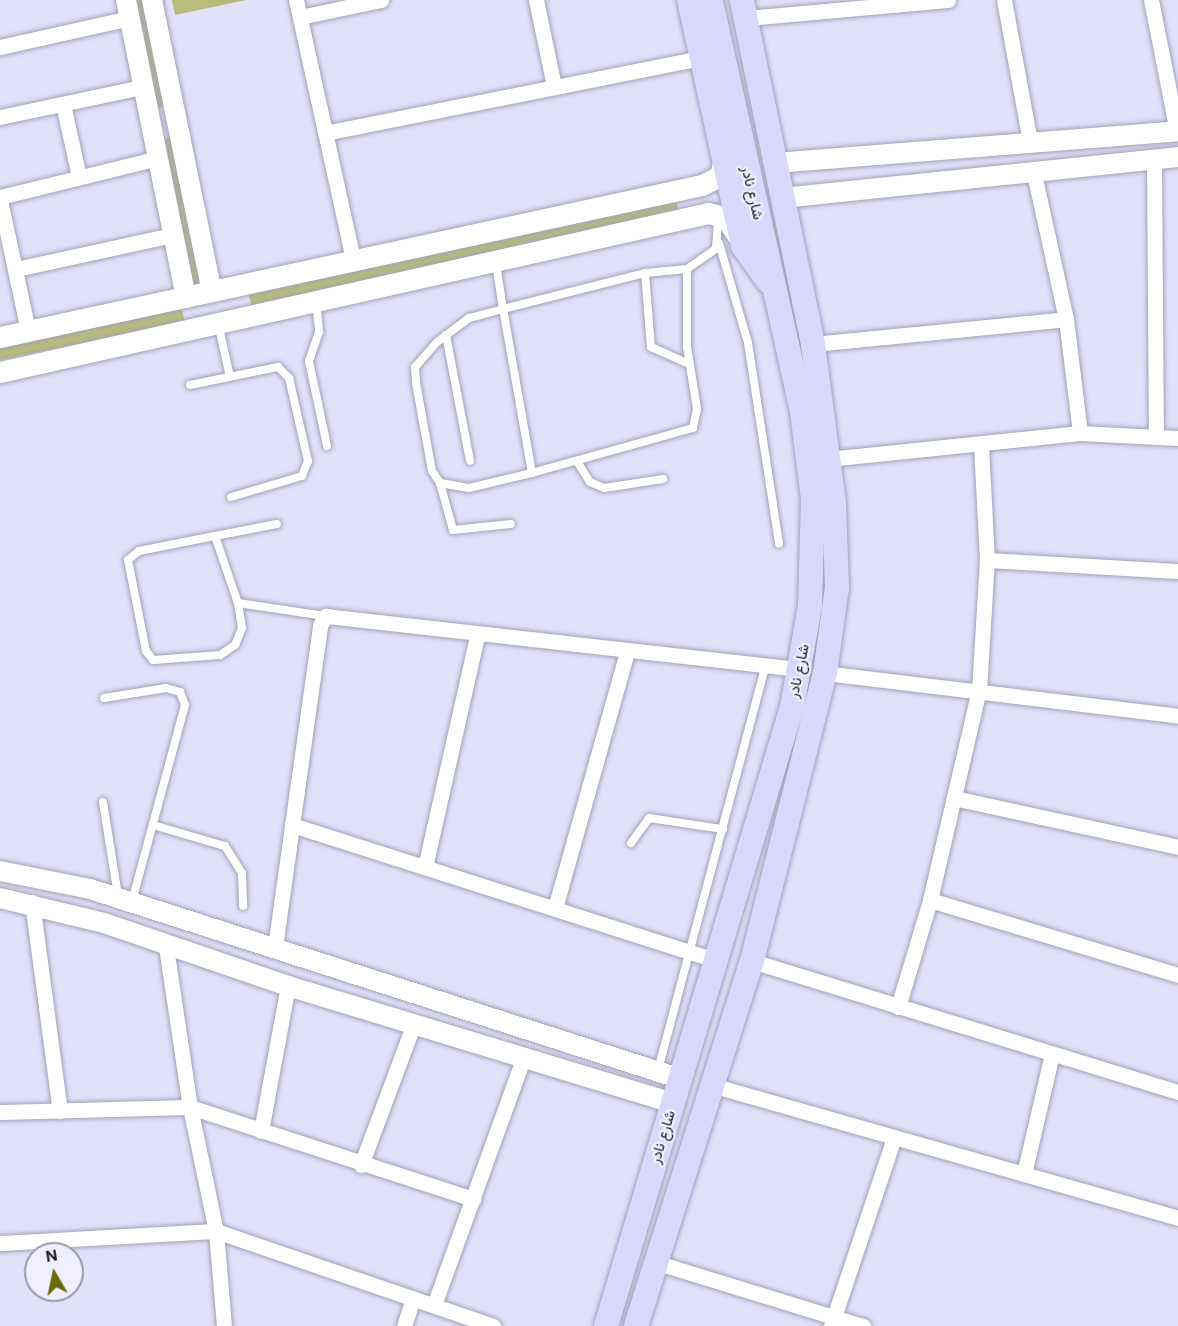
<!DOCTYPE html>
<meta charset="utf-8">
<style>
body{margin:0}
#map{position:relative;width:1178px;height:1326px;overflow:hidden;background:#e2e1fa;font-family:"DM Sans",Vazirmatn,sans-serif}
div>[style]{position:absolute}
.green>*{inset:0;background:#b8bc7b}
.roads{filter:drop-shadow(0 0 2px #a1a1b8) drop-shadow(0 0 2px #a1a1b8)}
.service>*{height:8px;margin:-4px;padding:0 4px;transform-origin:4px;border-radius:4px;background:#fff}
.minor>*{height:15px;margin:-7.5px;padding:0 7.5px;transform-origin:7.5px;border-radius:7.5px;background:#fff}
.tertiary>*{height:20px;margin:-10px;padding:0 10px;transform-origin:10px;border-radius:10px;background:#fff}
.secondary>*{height:21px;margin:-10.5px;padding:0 10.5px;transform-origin:10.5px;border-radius:10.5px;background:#fff}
.primary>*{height:24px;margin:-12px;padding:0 12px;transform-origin:12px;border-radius:12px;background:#d9d7fb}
span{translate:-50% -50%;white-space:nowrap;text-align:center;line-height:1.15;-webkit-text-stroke:4.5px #f0efff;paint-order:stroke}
.street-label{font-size:15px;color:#171720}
.north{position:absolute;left:24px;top:1242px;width:60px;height:60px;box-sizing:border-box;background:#f0efff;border:2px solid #9999a6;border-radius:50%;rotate:351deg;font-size:16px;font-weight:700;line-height:24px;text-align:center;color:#171720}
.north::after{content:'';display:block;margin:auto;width:21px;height:27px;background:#686a0a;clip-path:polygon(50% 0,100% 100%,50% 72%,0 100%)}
</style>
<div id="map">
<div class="green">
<i style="clip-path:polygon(133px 0,146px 0,168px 106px,156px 108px)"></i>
<i style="clip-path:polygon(172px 0,246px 0,175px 15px)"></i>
<i style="clip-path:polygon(174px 137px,204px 282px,191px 285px,160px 140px)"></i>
<i style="clip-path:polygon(676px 201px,680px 215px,252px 307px,248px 292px)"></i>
<i style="clip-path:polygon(181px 308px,185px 321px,0 360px,0 346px)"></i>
</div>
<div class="roads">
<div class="service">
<i style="left:719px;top:243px;width:104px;rotate:73.8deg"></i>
<i style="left:748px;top:343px;width:203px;rotate:81.2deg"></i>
<i style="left:496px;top:264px;width:46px;rotate:81.2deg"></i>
<i style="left:503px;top:309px;width:35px;rotate:165deg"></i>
<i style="left:469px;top:318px;width:40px;rotate:143deg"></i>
<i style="left:437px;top:342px;width:33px;rotate:131deg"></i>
<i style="left:415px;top:367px;width:16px;rotate:86deg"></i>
<i style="left:416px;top:383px;width:89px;rotate:79.7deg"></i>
<i style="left:432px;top:471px;width:14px;rotate:56deg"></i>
<i style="left:440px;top:483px;width:29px;rotate:10deg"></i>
<i style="left:469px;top:488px;width:65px;rotate:-13.4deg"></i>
<i style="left:687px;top:269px;width:78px;rotate:90deg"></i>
<i style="left:687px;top:347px;width:63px;rotate:80.8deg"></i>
<i style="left:697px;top:409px;width:19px;rotate:102deg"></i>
<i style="left:693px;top:428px;width:167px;rotate:164.4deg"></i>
<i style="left:532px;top:473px;width:167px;rotate:-100deg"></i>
<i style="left:503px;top:309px;width:146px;rotate:-14.2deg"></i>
<i style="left:645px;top:273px;width:42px;rotate:-5.4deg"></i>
<i style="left:687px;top:269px;width:35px;rotate:-35deg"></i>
<i style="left:716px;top:249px;width:31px;rotate:-86deg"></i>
<i style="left:645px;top:273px;width:74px;rotate:85.4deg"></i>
<i style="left:651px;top:347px;width:42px;rotate:24.1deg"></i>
<i style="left:316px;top:301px;width:31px;rotate:84deg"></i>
<i style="left:319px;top:332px;width:31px;rotate:109deg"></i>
<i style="left:309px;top:361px;width:87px;rotate:78deg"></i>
<i style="left:218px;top:323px;width:55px;rotate:77.5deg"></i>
<i style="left:446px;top:335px;width:128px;rotate:79.2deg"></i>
<i style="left:190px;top:385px;width:90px;rotate:-11.6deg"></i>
<i style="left:278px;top:367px;width:16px;rotate:45deg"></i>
<i style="left:289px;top:378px;width:85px;rotate:77.1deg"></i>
<i style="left:308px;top:461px;width:16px;rotate:112deg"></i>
<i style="left:302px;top:476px;width:74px;rotate:163.5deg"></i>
<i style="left:578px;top:463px;width:22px;rotate:58deg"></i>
<i style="left:590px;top:482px;width:15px;rotate:23deg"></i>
<i style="left:604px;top:488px;width:60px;rotate:-8.7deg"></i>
<i style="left:440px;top:483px;width:49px;rotate:74.5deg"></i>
<i style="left:453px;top:530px;width:58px;rotate:-5.9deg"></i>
<i style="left:215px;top:536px;width:71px;rotate:71.1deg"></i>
<i style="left:238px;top:603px;width:25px;rotate:81deg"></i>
<i style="left:242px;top:628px;width:18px;rotate:112deg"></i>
<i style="left:235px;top:645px;width:18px;rotate:146deg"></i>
<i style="left:220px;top:655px;width:67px;rotate:175.7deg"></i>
<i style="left:153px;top:660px;width:11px;rotate:-128deg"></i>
<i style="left:146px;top:651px;width:93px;rotate:-101.2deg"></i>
<i style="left:128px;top:560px;width:14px;rotate:-39deg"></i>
<i style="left:139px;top:551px;width:77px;rotate:-11.2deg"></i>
<i style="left:215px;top:536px;width:63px;rotate:-11deg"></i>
<i style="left:238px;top:603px;width:88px;rotate:8.5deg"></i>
<i style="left:104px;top:698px;width:63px;rotate:-9.2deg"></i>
<i style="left:166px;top:688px;width:15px;rotate:16deg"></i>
<i style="left:180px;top:692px;width:14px;rotate:69deg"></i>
<i style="left:185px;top:705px;width:203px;rotate:105.1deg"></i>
<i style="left:103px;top:802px;width:95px;rotate:80.9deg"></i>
<i style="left:153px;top:825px;width:75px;rotate:16.3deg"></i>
<i style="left:225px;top:846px;width:32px;rotate:58deg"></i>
<i style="left:242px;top:873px;width:33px;rotate:88deg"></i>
<i style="left:631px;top:843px;width:31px;rotate:-54deg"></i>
<i style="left:649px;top:818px;width:75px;rotate:8.5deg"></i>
<i style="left:658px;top:1070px;width:419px;rotate:-75.1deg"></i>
</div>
<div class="minor">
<i style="left:296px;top:0;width:266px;rotate:77.6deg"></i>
<i style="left:536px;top:0;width:88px;rotate:78.2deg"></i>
<i style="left:1004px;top:0;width:143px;rotate:79.6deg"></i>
<i style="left:1151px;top:0;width:134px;rotate:78.8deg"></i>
<i style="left:300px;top:17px;width:83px;rotate:-11.9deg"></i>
<i style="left:746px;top:18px;width:203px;rotate:-5.1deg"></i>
<i style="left:0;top:47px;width:133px;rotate:-12.6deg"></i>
<i style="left:63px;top:104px;width:75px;rotate:77.6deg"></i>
<i style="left:0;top:117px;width:144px;rotate:-12deg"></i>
<i style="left:325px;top:133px;width:384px;rotate:-11.3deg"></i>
<i style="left:1154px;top:160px;width:274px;rotate:89.6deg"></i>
<i style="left:1033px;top:169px;width:154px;rotate:77.6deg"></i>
<i style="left:1066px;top:319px;width:115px;rotate:83deg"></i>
<i style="left:0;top:197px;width:160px;rotate:-13.8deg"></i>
<i style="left:0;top:200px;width:134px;rotate:77.9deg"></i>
<i style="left:16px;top:269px;width:160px;rotate:-12.3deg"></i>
<i style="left:813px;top:344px;width:254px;rotate:-5.6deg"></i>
<i style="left:828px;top:459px;width:253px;rotate:-5.9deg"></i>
<i style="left:1080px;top:433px;width:98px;rotate:2.9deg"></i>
<i style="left:987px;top:560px;width:191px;rotate:3.3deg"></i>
<i style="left:825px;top:673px;width:356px;rotate:6.9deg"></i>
<i style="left:954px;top:798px;width:229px;rotate:12.3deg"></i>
<i style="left:292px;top:825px;width:445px;rotate:17.7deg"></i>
<i style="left:425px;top:867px;width:236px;rotate:-77.3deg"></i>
<i style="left:930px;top:900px;width:259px;rotate:16.8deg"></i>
<i style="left:32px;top:902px;width:211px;rotate:82.4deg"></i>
<i style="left:555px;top:908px;width:266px;rotate:-74.3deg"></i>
<i style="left:166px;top:947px;width:162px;rotate:81.5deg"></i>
<i style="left:190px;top:1107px;width:127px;rotate:78.2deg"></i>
<i style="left:216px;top:1231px;width:95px;rotate:85.2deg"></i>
<i style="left:275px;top:947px;width:325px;rotate:-82deg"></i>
<i style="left:320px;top:625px;width:11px;rotate:-56deg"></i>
<i style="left:326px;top:616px;width:478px;rotate:6.4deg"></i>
<i style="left:752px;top:961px;width:446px;rotate:17.1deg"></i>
<i style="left:898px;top:1007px;width:112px;rotate:-73.3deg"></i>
<i style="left:930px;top:900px;width:216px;rotate:-76.9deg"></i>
<i style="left:979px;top:690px;width:130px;rotate:-86.5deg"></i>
<i style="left:987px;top:560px;width:115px;rotate:-93deg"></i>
<i style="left:715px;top:1086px;width:481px;rotate:15.9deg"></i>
<i style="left:0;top:1112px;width:190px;rotate:-1.5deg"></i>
<i style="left:190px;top:1107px;width:298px;rotate:18deg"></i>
<i style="left:261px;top:1131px;width:147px;rotate:-79.5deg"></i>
<i style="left:361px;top:1165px;width:152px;rotate:-69.5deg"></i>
<i style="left:1024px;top:1174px;width:123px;rotate:-76.9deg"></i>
<i style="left:0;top:1243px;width:216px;rotate:-3.2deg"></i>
<i style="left:216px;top:1231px;width:293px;rotate:18.9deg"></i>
<i style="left:655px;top:1262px;width:218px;rotate:17.1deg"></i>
<i style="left:434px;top:1305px;width:264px;rotate:-70.1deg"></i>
<i style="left:404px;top:1326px;width:29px;rotate:-72deg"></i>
<i style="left:831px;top:1326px;width:198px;rotate:-71.5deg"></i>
</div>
<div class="tertiary">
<i style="left:126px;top:0;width:304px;rotate:78.6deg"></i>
<i style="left:152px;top:0;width:298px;rotate:78.4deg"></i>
<i style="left:775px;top:163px;width:404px;rotate:-4.5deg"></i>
<i style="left:782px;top:198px;width:398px;rotate:-5.9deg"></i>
<i style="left:0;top:871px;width:92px;rotate:11.3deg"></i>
<i style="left:90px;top:889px;width:621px;rotate:17.82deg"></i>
<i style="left:0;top:898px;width:107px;rotate:13.5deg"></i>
<i style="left:104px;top:923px;width:194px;rotate:18.9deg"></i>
<i style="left:288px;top:986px;width:403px;rotate:16.9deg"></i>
</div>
<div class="secondary">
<i style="left:0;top:337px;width:718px;rotate:-12.22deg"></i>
<i style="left:702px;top:185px;width:20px;rotate:-27deg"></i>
<i style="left:720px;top:176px;width:17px;rotate:-77deg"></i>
<i style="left:0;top:372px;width:726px;rotate:-12.66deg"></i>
<i style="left:708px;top:213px;width:17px;rotate:13deg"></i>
<i style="left:725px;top:217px;width:27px;rotate:56deg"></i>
</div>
<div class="primary">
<i style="left:689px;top:0;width:252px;rotate:77.6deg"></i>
<i style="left:743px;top:246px;width:43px;rotate:54.5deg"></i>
<i style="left:606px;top:1326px;width:646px;rotate:-73.28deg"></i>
<i style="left:792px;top:707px;width:103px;rotate:-79.9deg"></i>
<i style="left:810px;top:606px;width:107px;rotate:-88.4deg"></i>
<i style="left:813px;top:499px;width:88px;rotate:-97.2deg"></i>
<i style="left:802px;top:412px;width:422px;rotate:-102.5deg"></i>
<i style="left:636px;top:1326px;width:383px;rotate:-72.4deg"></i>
<i style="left:752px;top:961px;width:297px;rotate:-75.8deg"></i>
<i style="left:825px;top:673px;width:86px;rotate:-82deg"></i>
<i style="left:837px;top:588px;width:86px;rotate:-92deg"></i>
<i style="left:834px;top:502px;width:159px;rotate:-97.6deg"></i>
<i style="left:813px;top:344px;width:351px;rotate:-101.7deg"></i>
</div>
</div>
<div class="street-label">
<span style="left:752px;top:193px;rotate:77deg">شارع نادر</span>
<span style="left:799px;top:671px;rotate:-78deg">شارع نادر</span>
<span style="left:663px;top:1137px;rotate:-73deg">شارع نادر</span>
</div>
<div class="north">N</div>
</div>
